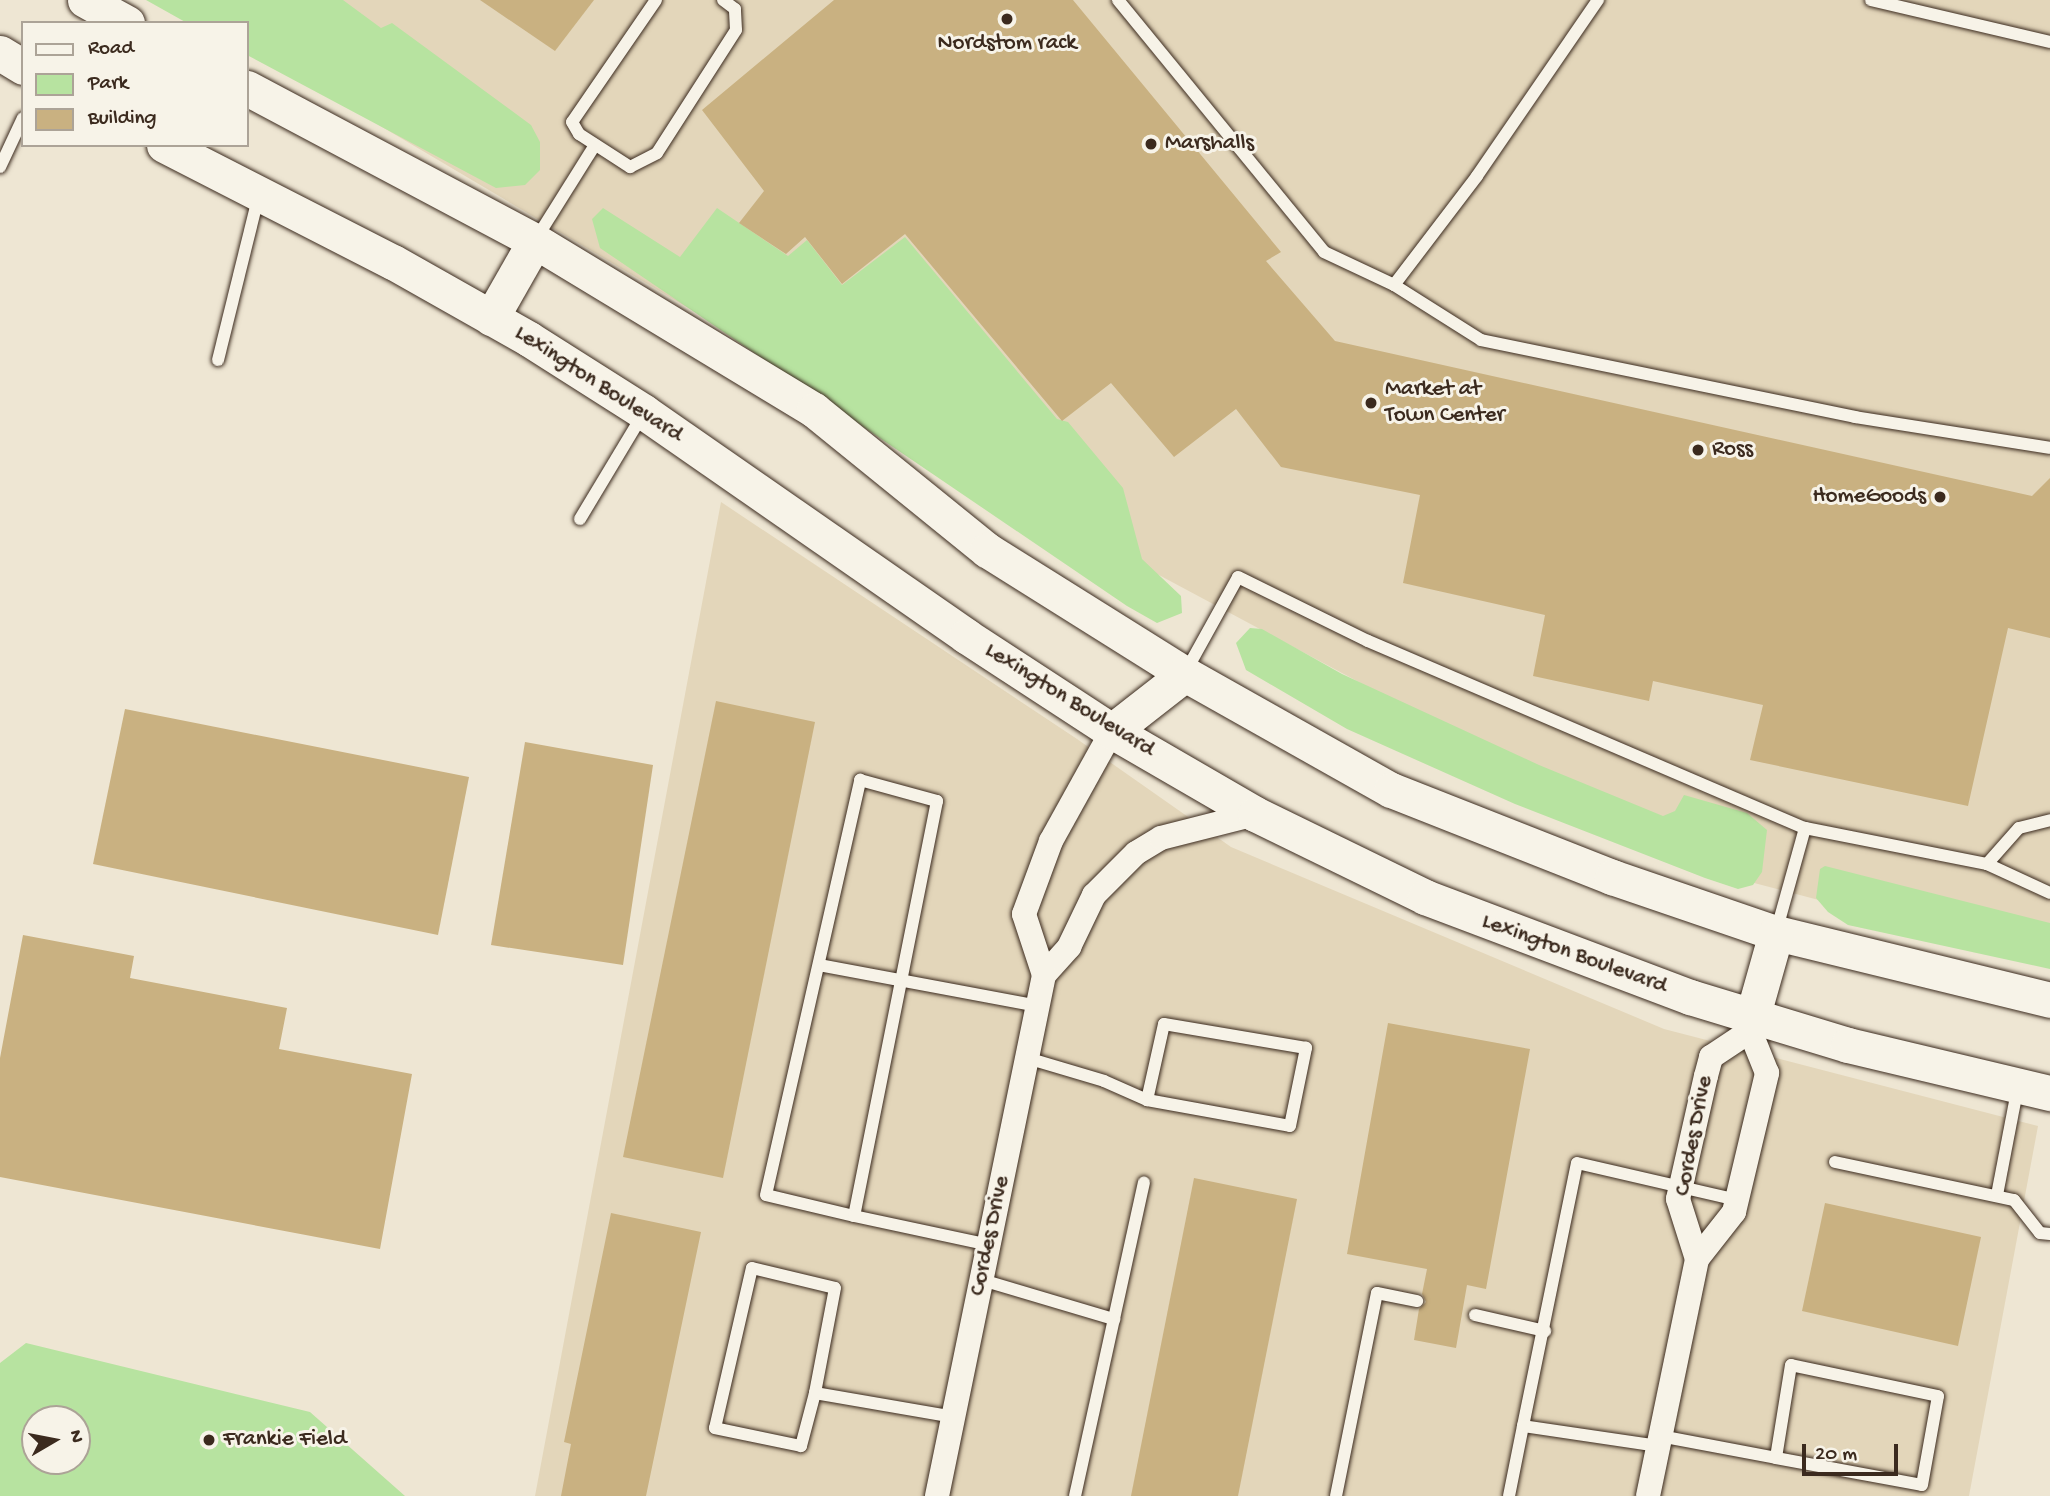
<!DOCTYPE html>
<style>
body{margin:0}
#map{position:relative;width:2050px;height:1496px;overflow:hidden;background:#eee6d3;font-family:"Gochi Hand",sans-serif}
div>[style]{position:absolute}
.built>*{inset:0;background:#e3d6ba}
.green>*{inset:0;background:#b7e3a0}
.building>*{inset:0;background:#c9b181}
.roads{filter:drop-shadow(0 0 2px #3b2a1e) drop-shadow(0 0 2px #3b2a1e)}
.service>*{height:12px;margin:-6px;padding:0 6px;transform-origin:6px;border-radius:6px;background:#f7f3e8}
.minor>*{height:24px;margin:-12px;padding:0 12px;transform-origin:12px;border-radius:12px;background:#f7f3e8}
.secondary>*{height:35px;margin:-17.5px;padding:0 17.5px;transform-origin:17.5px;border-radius:17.5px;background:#f7f3e8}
.dots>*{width:19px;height:19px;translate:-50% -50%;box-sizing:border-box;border:4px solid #f7f3e8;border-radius:50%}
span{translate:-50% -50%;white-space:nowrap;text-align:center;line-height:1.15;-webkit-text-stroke:6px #f7f3e8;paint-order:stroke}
.poi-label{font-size:23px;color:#3b2a1e}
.left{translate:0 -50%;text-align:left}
.right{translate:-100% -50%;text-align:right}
.street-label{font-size:23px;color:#3b2a1e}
.legend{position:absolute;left:21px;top:21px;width:228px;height:126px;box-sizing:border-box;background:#f7f3e8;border:2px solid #aca397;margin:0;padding:9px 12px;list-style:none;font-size:21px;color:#3b2a1e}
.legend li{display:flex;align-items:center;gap:14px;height:35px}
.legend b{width:35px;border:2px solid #aca397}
.north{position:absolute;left:21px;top:1405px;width:70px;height:70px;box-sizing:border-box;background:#f7f3e8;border:2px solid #aca397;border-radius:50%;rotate:80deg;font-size:19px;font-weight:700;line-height:28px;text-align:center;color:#3b2a1e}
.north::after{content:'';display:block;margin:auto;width:24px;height:32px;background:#3b2a1e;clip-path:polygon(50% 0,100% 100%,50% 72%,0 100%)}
.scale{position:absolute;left:1802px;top:1444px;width:96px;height:32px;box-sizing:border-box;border:4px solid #3b2a1e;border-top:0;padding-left:9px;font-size:21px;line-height:24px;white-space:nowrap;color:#3b2a1e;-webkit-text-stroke:5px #f7f3e8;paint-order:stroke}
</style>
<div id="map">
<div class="built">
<i style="clip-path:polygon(167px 0,2050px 0,2050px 961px,1716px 873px,957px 467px,247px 47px,247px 23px)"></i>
<i style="clip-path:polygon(721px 502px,1077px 739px,1231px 847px,1664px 1029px,2038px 1126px,1969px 1496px,535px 1496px)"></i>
</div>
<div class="green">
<i style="clip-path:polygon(146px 0,343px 0,381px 28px,392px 23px,531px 125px,540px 142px,540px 170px,525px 185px,496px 188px,247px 55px,247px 23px,187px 23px)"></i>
<i style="clip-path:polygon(603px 208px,680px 257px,717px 208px,788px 256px,807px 240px,842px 285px,905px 237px,1057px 419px,1068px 422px,1123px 488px,1142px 559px,1181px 596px,1182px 613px,1157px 623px,1127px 606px,600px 248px,592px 219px)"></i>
<i style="clip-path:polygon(1250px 628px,1262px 629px,1342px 674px,1539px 765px,1663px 816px,1675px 811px,1684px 795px,1747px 813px,1767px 830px,1762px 872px,1753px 885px,1738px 889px,1705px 878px,1515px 804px,1347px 729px,1246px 670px,1236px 643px)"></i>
<i style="clip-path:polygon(1825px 866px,2050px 923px,2050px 969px,1848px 925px,1828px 912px,1816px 898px,1820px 869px)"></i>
<i style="clip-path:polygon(evenodd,26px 1343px,310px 1412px,405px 1496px,0 1496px,0 1363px,26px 1343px,35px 1419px,77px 1419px,77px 1461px,35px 1461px,35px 1419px)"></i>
</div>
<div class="building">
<i style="clip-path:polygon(480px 0,594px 0,555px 51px)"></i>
<i style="clip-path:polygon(834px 0,1073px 0,1281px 252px,1266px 261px,1335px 341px,2032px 496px,2050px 478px,2050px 638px,2008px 628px,1968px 806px,1750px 760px,1763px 705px,1653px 681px,1649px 701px,1533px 676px,1545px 615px,1403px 583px,1420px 495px,1281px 467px,1236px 409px,1174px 457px,1111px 383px,1062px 421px,905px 234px,842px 284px,805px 237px,786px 254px,739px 223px,764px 191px,702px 110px)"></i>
<i style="clip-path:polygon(716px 701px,815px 722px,723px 1178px,623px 1157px)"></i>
<i style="clip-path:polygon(125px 709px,469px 777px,438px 935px,93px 864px)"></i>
<i style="clip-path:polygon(525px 742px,653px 765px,623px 965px,491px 945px)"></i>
<i style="clip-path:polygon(23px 935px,134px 956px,130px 978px,287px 1008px,279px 1049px,412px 1074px,380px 1249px,0 1177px,0 1058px)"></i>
<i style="clip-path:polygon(1388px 1023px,1530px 1049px,1486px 1289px,1467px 1285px,1456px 1348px,1414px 1340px,1419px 1309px,1426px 1302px,1422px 1294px,1427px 1269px,1347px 1254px)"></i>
<i style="clip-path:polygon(1194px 1178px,1297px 1199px,1238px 1496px,1131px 1496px)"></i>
<i style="clip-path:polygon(1825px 1203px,1981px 1237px,1958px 1346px,1802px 1311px)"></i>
<i style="clip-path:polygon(611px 1213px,701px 1232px,646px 1496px,561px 1496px,571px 1444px,564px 1442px)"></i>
</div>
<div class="roads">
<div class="service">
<i style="left:656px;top:0;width:148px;rotate:124.5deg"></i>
<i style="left:572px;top:122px;width:14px;rotate:60deg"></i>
<i style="left:579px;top:134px;width:61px;rotate:32.9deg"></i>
<i style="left:630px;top:167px;width:30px;rotate:-27deg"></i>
<i style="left:657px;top:153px;width:146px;rotate:-57.3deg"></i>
<i style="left:736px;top:30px;width:21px;rotate:-93deg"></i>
<i style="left:735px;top:9px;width:15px;rotate:-143deg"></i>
<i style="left:1118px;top:0;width:325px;rotate:50.7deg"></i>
<i style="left:1324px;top:252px;width:77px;rotate:25.2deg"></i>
<i style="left:1394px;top:285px;width:103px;rotate:32.3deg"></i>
<i style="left:1481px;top:340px;width:382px;rotate:11.6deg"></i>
<i style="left:1855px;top:417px;width:197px;rotate:9deg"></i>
<i style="left:1871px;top:0;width:184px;rotate:13.2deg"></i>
<i style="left:0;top:167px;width:54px;rotate:-64.9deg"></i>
<i style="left:536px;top:239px;width:111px;rotate:-57.9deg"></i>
<i style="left:1394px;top:285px;width:137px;rotate:-52.7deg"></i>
<i style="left:1477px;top:176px;width:214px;rotate:-55.5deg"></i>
<i style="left:218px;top:360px;width:167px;rotate:-76.1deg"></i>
<i style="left:580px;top:519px;width:122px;rotate:-59deg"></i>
<i style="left:1186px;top:671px;width:107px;rotate:-61deg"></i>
<i style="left:1238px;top:577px;width:145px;rotate:26.2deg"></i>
<i style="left:1368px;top:641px;width:475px;rotate:23.2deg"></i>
<i style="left:860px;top:780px;width:80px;rotate:15.3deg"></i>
<i style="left:937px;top:801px;width:423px;rotate:101.3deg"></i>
<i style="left:854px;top:1216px;width:90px;rotate:-166.6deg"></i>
<i style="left:766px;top:1195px;width:426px;rotate:-77.2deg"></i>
<i style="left:1987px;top:864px;width:48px;rotate:-48.4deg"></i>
<i style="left:2019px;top:828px;width:32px;rotate:-14deg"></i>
<i style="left:1776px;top:932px;width:108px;rotate:-74.4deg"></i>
<i style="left:1805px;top:828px;width:186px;rotate:11.2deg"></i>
<i style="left:1987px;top:864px;width:69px;rotate:24.7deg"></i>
<i style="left:819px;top:965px;width:223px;rotate:10.6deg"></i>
<i style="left:1027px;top:1058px;width:80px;rotate:16.6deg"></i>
<i style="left:1104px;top:1081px;width:47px;rotate:23.8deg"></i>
<i style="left:1147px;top:1100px;width:145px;rotate:10.3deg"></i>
<i style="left:1290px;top:1126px;width:80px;rotate:-78.4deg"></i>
<i style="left:1306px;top:1048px;width:144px;rotate:-170.4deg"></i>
<i style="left:1164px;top:1024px;width:78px;rotate:102.6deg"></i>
<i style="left:1835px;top:1162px;width:183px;rotate:12deg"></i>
<i style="left:2014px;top:1200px;width:42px;rotate:51.8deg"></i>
<i style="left:2040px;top:1233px;width:10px;rotate:6deg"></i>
<i style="left:1997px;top:1195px;width:111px;rotate:-79.1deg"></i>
<i style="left:854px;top:1216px;width:138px;rotate:12.1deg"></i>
<i style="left:982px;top:1280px;width:138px;rotate:16.5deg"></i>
<i style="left:1475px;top:1315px;width:72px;rotate:12.9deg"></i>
<i style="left:815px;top:1393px;width:55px;rotate:104.8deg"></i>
<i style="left:801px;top:1446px;width:88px;rotate:-168.2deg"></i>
<i style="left:715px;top:1428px;width:164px;rotate:-77deg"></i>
<i style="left:752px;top:1268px;width:85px;rotate:13.5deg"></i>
<i style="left:835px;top:1288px;width:107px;rotate:100.8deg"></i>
<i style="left:815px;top:1393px;width:141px;rotate:9.8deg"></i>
<i style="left:1523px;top:1426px;width:268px;rotate:-78.4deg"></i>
<i style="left:1577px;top:1163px;width:164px;rotate:13deg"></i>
<i style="left:1660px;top:1436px;width:118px;rotate:10.7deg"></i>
<i style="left:1776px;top:1458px;width:148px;rotate:10.5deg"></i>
<i style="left:1922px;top:1485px;width:90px;rotate:-79.8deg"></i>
<i style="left:1938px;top:1396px;width:150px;rotate:-168.1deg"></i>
<i style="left:1791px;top:1365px;width:94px;rotate:99.2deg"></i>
<i style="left:1075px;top:1496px;width:321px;rotate:-77.6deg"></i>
<i style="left:1336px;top:1496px;width:207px;rotate:-78.6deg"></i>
<i style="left:1377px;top:1293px;width:41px;rotate:11.3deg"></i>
<i style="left:1509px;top:1496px;width:71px;rotate:-78.7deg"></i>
<i style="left:1523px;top:1426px;width:136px;rotate:8.4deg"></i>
</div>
<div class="minor">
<i style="left:1044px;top:975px;width:38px;rotate:-48deg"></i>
<i style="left:1069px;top:947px;width:58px;rotate:-64.3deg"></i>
<i style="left:1094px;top:895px;width:59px;rotate:-45deg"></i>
<i style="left:1136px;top:853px;width:29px;rotate:-31deg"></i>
<i style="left:1161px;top:838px;width:97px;rotate:-14.3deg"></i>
<i style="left:1697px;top:1259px;width:63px;rotate:-107.6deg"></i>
<i style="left:1678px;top:1199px;width:126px;rotate:-77.2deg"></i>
<i style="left:1706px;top:1076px;width:20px;rotate:-75deg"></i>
<i style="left:1711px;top:1057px;width:47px;rotate:-33.7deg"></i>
<i style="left:937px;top:1496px;width:532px;rotate:-78.39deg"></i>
<i style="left:1044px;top:975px;width:64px;rotate:-108.2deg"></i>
<i style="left:1024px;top:914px;width:78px;rotate:-69.7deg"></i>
<i style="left:1051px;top:841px;width:126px;rotate:-61deg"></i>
<i style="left:1648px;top:1496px;width:242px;rotate:-78.3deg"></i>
<i style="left:1697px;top:1259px;width:60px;rotate:-51.8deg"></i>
<i style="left:1734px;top:1212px;width:143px;rotate:-76.6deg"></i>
<i style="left:1767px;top:1073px;width:45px;rotate:-112deg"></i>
<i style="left:1750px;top:1031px;width:13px;rotate:-81deg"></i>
</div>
<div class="secondary">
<i style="left:85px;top:0;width:48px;rotate:28.7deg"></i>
<i style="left:0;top:53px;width:27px;rotate:31deg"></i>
<i style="left:247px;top:88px;width:326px;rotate:28deg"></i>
<i style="left:535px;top:241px;width:326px;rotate:31.2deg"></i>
<i style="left:814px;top:410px;width:223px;rotate:39deg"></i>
<i style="left:987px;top:550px;width:234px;rotate:32.1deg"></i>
<i style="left:1185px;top:674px;width:236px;rotate:29.4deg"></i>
<i style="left:1391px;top:790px;width:238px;rotate:21.5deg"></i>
<i style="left:1612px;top:877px;width:173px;rotate:18.9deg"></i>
<i style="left:1776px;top:933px;width:282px;rotate:13.7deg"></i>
<i style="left:164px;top:145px;width:257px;rotate:27.1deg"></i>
<i style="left:393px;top:262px;width:156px;rotate:29.5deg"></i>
<i style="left:529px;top:339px;width:136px;rotate:32.4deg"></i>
<i style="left:644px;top:412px;width:392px;rotate:34.8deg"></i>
<i style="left:966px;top:636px;width:174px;rotate:33.1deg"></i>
<i style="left:1112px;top:731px;width:165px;rotate:30.1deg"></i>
<i style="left:1255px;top:814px;width:189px;rotate:26deg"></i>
<i style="left:1425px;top:897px;width:283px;rotate:20.7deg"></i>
<i style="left:1690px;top:997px;width:165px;rotate:16.9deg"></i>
<i style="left:1848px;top:1045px;width:208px;rotate:13.4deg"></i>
<i style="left:491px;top:318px;width:89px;rotate:-60.3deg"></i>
<i style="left:1112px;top:731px;width:93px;rotate:-38deg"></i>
<i style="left:1752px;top:1018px;width:88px;rotate:-74.2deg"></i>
</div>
</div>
<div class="dots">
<i style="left:1007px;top:19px;background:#3b2a1e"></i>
<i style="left:1151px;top:144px;background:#3b2a1e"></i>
<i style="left:1371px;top:403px;background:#3b2a1e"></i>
<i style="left:1698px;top:450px;background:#3b2a1e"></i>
<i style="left:1940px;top:497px;background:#3b2a1e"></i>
<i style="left:209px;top:1440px;background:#3b2a1e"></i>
</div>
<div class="poi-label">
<span style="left:1007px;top:44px">Nordstom rack</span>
<span class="left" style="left:1165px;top:144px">Marshalls</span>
<span class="left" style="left:1385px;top:403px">Market at<br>Town Center</span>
<span class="left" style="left:1712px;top:450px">Ross</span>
<span class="right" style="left:1926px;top:497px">HomeGoods</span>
<span class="left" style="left:223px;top:1440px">Frankie Field</span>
</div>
<div class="street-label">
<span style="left:598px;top:385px;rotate:33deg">Lexington Boulevard</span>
<span style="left:1069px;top:701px;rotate:32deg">Lexington Boulevard</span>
<span style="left:1574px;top:955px;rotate:20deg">Lexington Boulevard</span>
<span style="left:1695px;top:1136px;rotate:-79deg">Cordes Drive</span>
<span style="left:991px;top:1236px;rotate:-78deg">Cordes Drive</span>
</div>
<ul class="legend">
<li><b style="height:9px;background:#f7f3e8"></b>Road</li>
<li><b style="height:19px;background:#b7e3a0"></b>Park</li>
<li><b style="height:19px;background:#c9b181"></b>Building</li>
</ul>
<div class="north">N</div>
<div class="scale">20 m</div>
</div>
